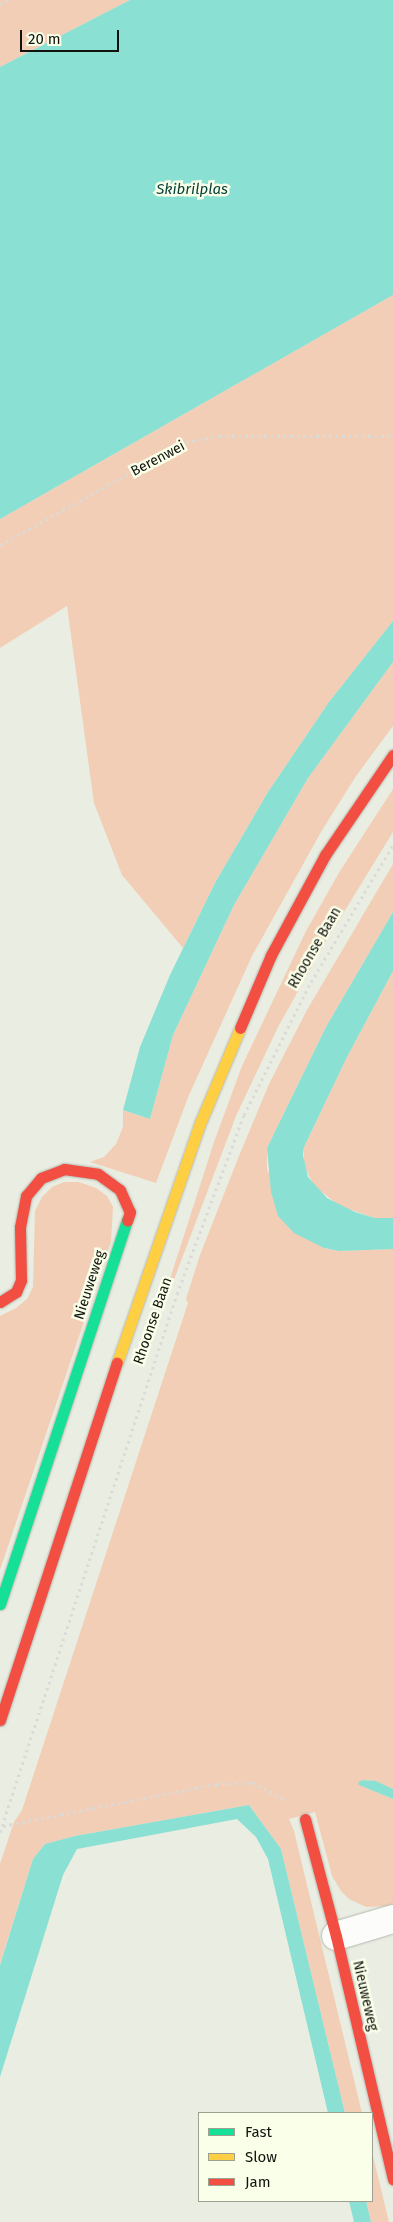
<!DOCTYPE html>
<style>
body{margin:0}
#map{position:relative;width:393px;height:2222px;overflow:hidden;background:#eaede2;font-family:"Fira Sans",sans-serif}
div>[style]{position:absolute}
.green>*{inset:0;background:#f1ceb5}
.water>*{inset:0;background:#8ae0d3}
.path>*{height:3px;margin-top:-1.5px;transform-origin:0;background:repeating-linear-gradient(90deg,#dadad7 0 2.5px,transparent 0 6.5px)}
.roads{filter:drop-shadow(0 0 1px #b7b9b0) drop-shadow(0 0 1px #b7b9b0)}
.street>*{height:28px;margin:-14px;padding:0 14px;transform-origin:14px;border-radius:14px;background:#fcfcfb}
.fast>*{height:11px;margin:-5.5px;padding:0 5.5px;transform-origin:5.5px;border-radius:5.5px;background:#16e098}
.slow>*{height:11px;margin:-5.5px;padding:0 5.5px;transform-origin:5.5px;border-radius:5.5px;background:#ffcf43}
.jam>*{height:11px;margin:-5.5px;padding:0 5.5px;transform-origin:5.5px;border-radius:5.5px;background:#f24e42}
span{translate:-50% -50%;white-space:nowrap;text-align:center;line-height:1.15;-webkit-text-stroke:5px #faffea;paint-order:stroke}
.street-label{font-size:14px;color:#12130d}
.water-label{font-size:15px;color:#07413c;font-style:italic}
.legend{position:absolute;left:198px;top:2112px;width:175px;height:90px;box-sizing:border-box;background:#faffea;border:1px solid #9da192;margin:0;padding:6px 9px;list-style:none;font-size:15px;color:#12130d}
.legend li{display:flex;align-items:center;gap:10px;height:25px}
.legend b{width:25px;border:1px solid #9da192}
.scale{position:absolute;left:20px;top:30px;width:99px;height:22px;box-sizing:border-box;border:2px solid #12130d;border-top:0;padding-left:6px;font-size:15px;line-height:18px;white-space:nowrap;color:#12130d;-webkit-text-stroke:4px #faffea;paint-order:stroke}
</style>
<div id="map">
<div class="green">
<i style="clip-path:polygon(0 0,130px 0,0 67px)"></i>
<i style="clip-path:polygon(393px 295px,393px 621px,329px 702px,268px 792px,215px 883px,183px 948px,122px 875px,94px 803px,67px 606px,0 648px,0 519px)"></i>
<i style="clip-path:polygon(393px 662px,393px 726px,356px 776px,321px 832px,252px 956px,189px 1095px,156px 1183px,90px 1162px,104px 1157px,116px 1144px,123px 1127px,123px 1110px,150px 1119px,173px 1035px,234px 905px,308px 778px)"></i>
<i style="clip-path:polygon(393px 789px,393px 832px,325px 943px,278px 1027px,236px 1116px,164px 1306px,161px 1307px,214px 1142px,242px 1066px,306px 931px,340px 871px)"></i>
<i style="clip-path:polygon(393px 864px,393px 912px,326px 1027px,267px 1148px,267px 1170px,324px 1248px,339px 1251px,393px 1249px,393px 1789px,376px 1781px,362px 1780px,362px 1786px,393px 1799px,393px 1906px,366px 1907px,349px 1899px,341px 1891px,332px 1876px,315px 1812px,289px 1819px,294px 1831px,362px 2113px,345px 2113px,281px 1849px,249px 1805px,75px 1836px,45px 1844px,33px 1859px,0 1964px,0 1864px,14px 1822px,22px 1810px,188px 1303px,186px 1299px,200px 1255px,239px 1156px,269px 1084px,307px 1010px)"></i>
<i style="clip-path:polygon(393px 971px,393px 1218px,375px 1218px,340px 1206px,314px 1186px,304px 1165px,304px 1147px,347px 1057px)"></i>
<i style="clip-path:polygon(64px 1182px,79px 1182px,96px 1188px,107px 1196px,113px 1207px,111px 1242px,0 1570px,0 1316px,16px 1308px,27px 1299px,33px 1287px,35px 1211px,42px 1197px,52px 1187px)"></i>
<i style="clip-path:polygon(372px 2152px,389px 2222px,371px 2222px,366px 2201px,372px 2201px)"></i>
</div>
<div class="water">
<i style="clip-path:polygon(130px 0,393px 0,393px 295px,0 519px,0 67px)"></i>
<i style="clip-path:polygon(393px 621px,393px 662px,308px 778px,234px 905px,173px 1035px,150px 1119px,123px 1110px,140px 1047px,170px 975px,215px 883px,268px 792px,329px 702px)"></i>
<i style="clip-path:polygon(393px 912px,393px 971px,347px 1057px,304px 1147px,303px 1155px,308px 1177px,327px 1198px,355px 1212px,375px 1218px,393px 1218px,393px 1249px,339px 1251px,324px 1248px,294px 1233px,278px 1216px,271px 1192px,267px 1148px,326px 1027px)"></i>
<i style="clip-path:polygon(362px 1780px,376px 1781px,393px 1789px,393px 1799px,359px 1785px,358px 1783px)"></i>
<i style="clip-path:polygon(249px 1805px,281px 1849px,345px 2113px,328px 2113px,268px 1859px,256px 1837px,237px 1819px,77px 1849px,63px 1875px,0 2077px,0 1965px,33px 1859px,45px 1844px,75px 1836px)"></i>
<i style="clip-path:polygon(349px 2201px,366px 2201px,371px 2222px,354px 2222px)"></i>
</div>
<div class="path">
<i style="left:0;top:4px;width:9px;rotate:-27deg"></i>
<i style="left:0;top:545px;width:213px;rotate:-29deg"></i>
<i style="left:186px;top:442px;width:34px;rotate:-10deg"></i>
<i style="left:219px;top:436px;width:174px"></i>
<i style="left:3px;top:1826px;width:217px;rotate:-11.2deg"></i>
<i style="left:216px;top:1784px;width:36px;rotate:-2deg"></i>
<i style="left:252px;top:1783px;width:26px;rotate:25deg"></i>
<i style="left:276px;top:1794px;width:9px;rotate:41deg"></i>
<i style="left:0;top:1832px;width:566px;rotate:-71.79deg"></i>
<i style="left:177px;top:1294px;width:191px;rotate:-69.5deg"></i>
<i style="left:244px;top:1115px;width:149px;rotate:-63.3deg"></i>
<i style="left:311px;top:982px;width:160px;rotate:-59.1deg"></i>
</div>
<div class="roads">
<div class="street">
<i style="left:336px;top:1936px;width:59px;rotate:-16.6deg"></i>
</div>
<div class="fast">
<i style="left:0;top:1604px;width:404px;rotate:-71.7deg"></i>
</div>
<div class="slow">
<i style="left:117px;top:1363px;width:256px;rotate:-70.9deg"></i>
<i style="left:201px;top:1121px;width:101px;rotate:-67.2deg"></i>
</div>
<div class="jam">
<i style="left:240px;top:1028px;width:79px;rotate:-67deg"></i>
<i style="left:271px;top:955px;width:114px;rotate:-61.6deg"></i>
<i style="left:325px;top:855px;width:121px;rotate:-55.8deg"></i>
<i style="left:0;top:1302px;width:19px;rotate:-32deg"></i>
<i style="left:16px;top:1292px;width:13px;rotate:-67deg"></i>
<i style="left:21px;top:1280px;width:53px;rotate:-91.1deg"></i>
<i style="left:20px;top:1227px;width:32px;rotate:-79deg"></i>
<i style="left:26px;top:1196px;width:23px;rotate:-50deg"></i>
<i style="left:41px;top:1178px;width:25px;rotate:-21deg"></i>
<i style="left:64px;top:1169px;width:34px;rotate:8deg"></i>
<i style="left:98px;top:1174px;width:27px;rotate:36deg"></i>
<i style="left:120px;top:1190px;width:24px;rotate:66deg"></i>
<i style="left:130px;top:1212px;width:9px;rotate:108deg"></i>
<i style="left:0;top:1720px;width:376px;rotate:-71.9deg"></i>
<i style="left:305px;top:1819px;width:121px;rotate:75.2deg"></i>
<i style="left:336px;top:1936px;width:250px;rotate:76.8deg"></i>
</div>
</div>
<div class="street-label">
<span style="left:158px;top:459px;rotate:-28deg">Berenwei</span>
<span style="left:315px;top:948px;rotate:-60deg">Rhoonse Baan</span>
<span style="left:90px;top:1285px;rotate:-72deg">Nieuweweg</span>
<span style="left:153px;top:1321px;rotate:-71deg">Rhoonse Baan</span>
<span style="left:365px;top:1996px;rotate:77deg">Nieuweweg</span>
</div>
<div class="water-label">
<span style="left:192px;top:190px">Skibrilplas</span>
</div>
<ul class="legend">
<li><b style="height:6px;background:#16e098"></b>Fast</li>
<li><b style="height:6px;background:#ffcf43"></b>Slow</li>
<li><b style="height:6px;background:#f24e42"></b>Jam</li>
</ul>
<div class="scale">20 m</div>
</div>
